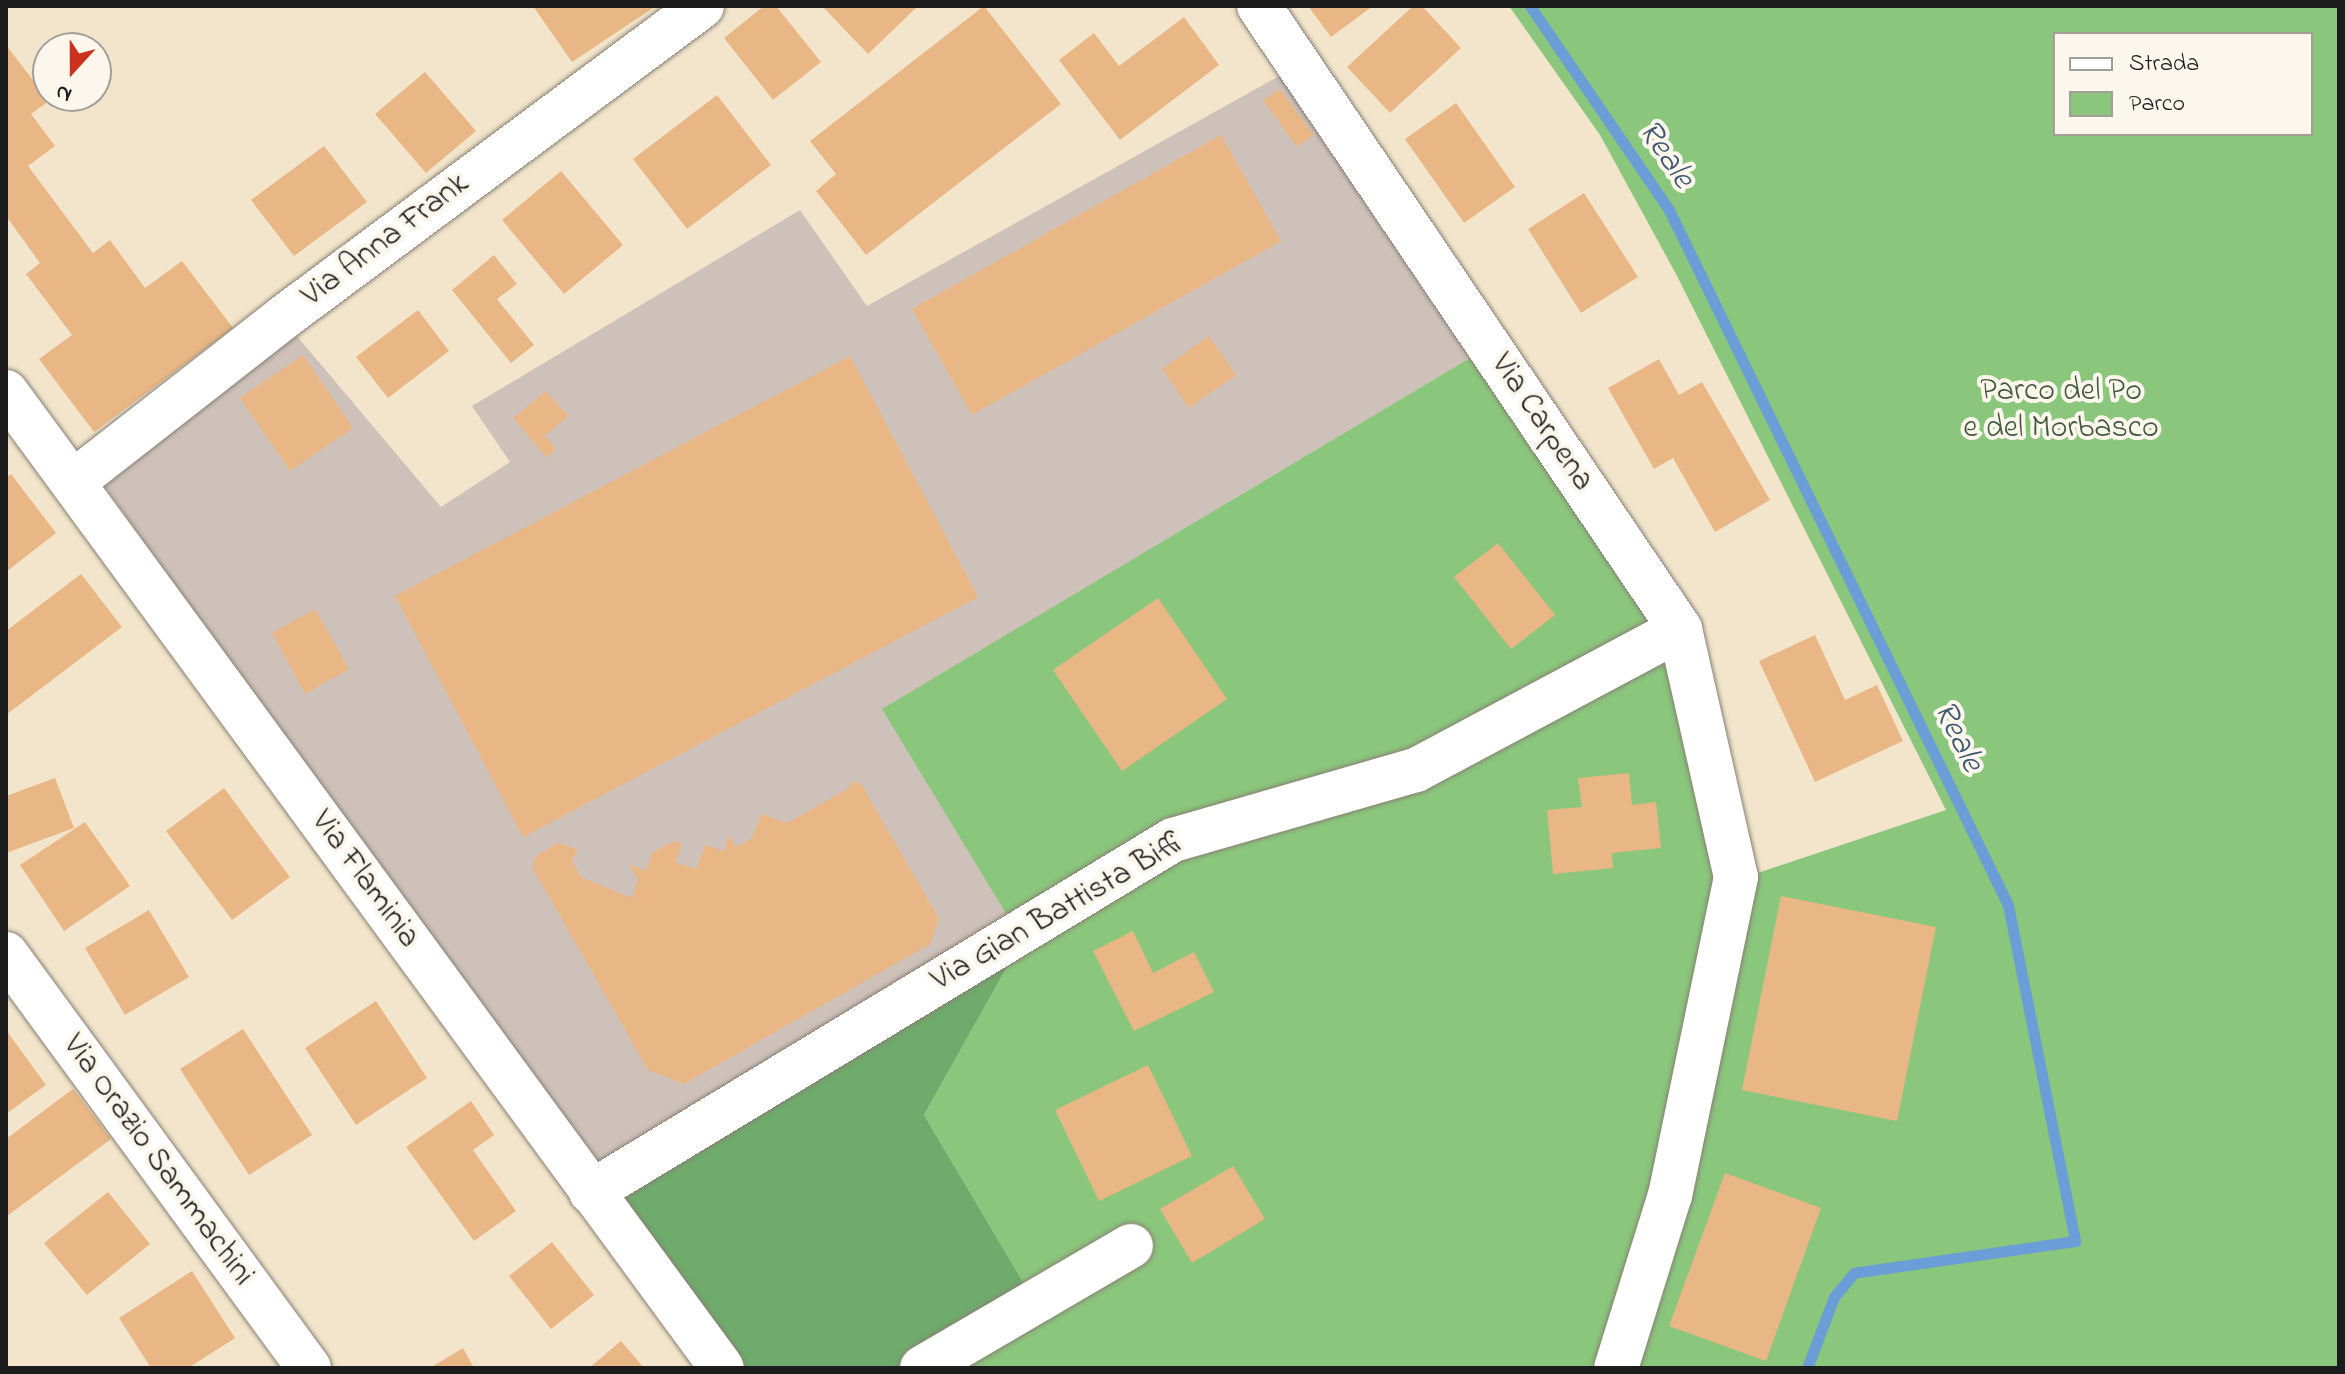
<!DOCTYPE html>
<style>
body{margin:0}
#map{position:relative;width:2345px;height:1374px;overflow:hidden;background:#f3e5cc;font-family:"Indie Flower",sans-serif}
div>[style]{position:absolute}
.industrial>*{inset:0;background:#cec1ba}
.green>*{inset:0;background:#8ac67c}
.forest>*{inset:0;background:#6fab6c}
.stream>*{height:11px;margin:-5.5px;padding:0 5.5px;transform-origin:5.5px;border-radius:5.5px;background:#6b9dd6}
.building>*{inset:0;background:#e9b785}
.roads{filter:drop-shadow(0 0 2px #888074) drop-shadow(0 0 2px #888074)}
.minor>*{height:44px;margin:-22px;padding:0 22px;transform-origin:22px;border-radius:22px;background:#fff}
span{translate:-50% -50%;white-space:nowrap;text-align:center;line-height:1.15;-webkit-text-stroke:8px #fbf7ec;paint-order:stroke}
.street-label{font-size:32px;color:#1c1c1c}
.park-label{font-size:32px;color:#42583e}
.water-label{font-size:34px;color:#405670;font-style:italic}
.frame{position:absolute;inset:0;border:8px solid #1c1c1c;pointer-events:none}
.legend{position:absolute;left:2053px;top:32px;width:260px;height:104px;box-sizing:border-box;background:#fbf7ec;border:2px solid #a29f99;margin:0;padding:10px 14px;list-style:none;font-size:24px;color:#1c1c1c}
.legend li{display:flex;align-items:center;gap:16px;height:40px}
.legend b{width:40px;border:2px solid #a29f99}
.north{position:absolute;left:32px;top:32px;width:80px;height:80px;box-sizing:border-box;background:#fbf7ec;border:2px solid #a29f99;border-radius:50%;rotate:201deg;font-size:22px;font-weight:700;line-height:32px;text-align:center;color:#1c1c1c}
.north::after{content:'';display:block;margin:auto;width:28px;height:36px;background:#c8321e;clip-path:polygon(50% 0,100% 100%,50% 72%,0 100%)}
</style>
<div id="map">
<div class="industrial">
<i style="clip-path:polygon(1297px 66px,1490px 346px,883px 709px,1022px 940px,591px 1173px,86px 460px,291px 329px,441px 507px,510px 462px,472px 406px,800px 210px,867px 306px)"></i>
</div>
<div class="green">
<i style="clip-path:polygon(evenodd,1509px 6px,2339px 6px,2339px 1368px,950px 1368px,1045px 1319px,924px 1115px,1022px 940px,882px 709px,1490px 346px,1685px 629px,1734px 881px,1946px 810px,1676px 274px,1600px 135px,1509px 6px,2055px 34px,2311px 34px,2311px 134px,2055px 134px,2055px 34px)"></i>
</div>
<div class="forest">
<i style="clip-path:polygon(1022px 940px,924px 1115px,1045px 1319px,950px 1368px,723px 1368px,591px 1173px)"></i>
</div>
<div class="stream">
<i style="left:1530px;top:6px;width:247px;rotate:55.7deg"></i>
<i style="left:1669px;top:210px;width:773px;rotate:64deg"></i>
<i style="left:2008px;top:905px;width:343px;rotate:78.7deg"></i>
<i style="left:2075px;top:1241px;width:223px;rotate:171.8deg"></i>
<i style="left:1854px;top:1273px;width:31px;rotate:130deg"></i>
<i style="left:1834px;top:1297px;width:76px;rotate:110.8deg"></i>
</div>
<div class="building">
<i style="clip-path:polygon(533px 6px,656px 6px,572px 62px)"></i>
<i style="clip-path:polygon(764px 6px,776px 6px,821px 62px,773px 100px,724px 38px)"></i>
<i style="clip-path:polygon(822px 6px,918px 6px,868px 54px)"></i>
<i style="clip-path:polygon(984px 6px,1061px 104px,866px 255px,816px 191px,836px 174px,810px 141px)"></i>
<i style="clip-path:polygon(1308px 6px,1373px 6px,1331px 37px)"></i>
<i style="clip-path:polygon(1413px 6px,1422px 6px,1461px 48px,1390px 113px,1347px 67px)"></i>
<i style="clip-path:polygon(1184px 17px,1219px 65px,1120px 140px,1059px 60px,1094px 33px,1119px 66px)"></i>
<i style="clip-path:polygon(6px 45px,49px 101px,31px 114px,55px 146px,28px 166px,93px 253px,110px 240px,145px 288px,182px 261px,233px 328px,94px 432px,39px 359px,72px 335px,26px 274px,40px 263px,6px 216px)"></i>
<i style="clip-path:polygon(425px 72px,476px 131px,426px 173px,375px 114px)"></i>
<i style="clip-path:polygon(1280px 89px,1313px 135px,1297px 147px,1263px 100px)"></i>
<i style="clip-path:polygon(717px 95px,771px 165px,687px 229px,633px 159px)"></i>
<i style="clip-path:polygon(1456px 103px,1515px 187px,1464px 223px,1405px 139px)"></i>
<i style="clip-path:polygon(1221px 135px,1281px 241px,972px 415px,912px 309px)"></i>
<i style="clip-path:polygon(324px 146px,367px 202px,294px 256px,251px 200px)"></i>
<i style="clip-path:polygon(561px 171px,623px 245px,564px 294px,502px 220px)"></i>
<i style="clip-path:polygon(1584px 193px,1638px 277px,1581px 313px,1528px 229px)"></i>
<i style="clip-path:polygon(494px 255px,517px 284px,497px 299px,534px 345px,511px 363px,452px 290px)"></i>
<i style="clip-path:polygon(418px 310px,449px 351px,388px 398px,356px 357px)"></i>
<i style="clip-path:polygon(1209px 336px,1236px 375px,1189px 408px,1162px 369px)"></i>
<i style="clip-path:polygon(303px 355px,353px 428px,290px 471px,240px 398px)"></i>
<i style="clip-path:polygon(850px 356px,978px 597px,523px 837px,395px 596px)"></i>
<i style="clip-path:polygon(1659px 359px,1679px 395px,1702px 382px,1770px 500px,1715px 532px,1673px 458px,1654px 469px,1608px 388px)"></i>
<i style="clip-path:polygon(546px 391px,568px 416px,545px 436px,556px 449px,547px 458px,513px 418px)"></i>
<i style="clip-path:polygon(11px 474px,56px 533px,6px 572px,6px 478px)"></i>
<i style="clip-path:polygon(1498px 543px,1555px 615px,1511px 649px,1454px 577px)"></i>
<i style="clip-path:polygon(81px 574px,122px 627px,6px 715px,6px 631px)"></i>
<i style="clip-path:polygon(1158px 598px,1227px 699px,1122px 771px,1053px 670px)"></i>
<i style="clip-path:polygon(315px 609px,349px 669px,305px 694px,272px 633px)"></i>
<i style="clip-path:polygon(1815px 635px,1845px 700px,1877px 685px,1903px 741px,1815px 782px,1759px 661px)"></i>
<i style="clip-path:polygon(1629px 773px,1632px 805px,1656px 802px,1661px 848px,1612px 853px,1613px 868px,1553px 874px,1547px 810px,1582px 807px,1578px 778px)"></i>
<i style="clip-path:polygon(55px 778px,74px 828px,6px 853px,6px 796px)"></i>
<i style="clip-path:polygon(852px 781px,861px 784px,939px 919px,930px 944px,684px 1084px,648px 1070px,532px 867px,536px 856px,558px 843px,577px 849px,572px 862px,581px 877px,632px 898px,638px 880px,629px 864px,646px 871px,652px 853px,674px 841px,682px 844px,675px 862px,696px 869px,705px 845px,724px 851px,729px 835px,736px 847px,752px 838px,761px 814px,787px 823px,849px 788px)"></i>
<i style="clip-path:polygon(224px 788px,290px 877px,232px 920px,166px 831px)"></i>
<i style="clip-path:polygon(85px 822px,130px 886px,64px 931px,20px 865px)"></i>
<i style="clip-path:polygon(1781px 896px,1936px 927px,1897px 1121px,1742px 1090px)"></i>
<i style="clip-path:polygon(149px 910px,189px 977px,125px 1015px,85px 948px)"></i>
<i style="clip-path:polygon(1133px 931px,1153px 973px,1194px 952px,1214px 992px,1134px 1031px,1093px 951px)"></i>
<i style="clip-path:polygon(376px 1001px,427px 1078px,356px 1125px,305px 1048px)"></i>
<i style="clip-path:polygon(243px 1029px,312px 1135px,249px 1175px,180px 1069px)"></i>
<i style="clip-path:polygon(6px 1030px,46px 1085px,6px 1114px)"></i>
<i style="clip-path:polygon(1148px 1065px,1192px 1156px,1099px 1201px,1055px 1110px)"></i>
<i style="clip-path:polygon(73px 1089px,111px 1139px,7px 1216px,6px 1139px)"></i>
<i style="clip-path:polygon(471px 1101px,494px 1135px,473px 1150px,516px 1211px,474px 1241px,406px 1147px)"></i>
<i style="clip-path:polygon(1233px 1166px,1265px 1219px,1192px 1263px,1160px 1209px)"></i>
<i style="clip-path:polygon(1725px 1173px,1821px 1208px,1766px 1361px,1669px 1326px)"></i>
<i style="clip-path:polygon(108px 1192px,150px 1244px,87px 1295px,44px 1243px)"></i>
<i style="clip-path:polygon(552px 1242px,594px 1295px,551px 1329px,509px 1276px)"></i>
<i style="clip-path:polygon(192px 1271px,235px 1338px,188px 1368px,151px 1368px,119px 1318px)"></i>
<i style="clip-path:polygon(621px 1341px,644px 1368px,589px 1368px)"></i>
<i style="clip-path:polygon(463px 1348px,474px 1368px,430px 1368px)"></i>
</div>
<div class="roads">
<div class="minor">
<i style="left:1259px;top:6px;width:752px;rotate:55.95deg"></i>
<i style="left:1680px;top:629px;width:254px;rotate:77.3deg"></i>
<i style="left:1736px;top:877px;width:325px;rotate:101.7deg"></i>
<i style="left:1670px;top:1195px;width:181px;rotate:107.3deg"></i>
<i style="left:6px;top:392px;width:1210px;rotate:53.74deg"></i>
<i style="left:73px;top:482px;width:268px;rotate:-38deg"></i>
<i style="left:284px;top:317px;width:521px;rotate:-36.65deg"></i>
<i style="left:6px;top:954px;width:513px;rotate:53.8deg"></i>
<i style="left:591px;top:1192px;width:680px;rotate:-31.17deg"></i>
<i style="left:1173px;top:840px;width:253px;rotate:-16.1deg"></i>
<i style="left:1416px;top:770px;width:299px;rotate:-28.1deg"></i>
<i style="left:922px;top:1368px;width:242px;rotate:-30.3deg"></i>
</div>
</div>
<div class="street-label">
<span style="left:386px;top:241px;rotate:-37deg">Via Anna Frank</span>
<span style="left:1541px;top:423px;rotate:56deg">Via Carpena</span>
<span style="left:364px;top:880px;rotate:54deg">Via Flaminia</span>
<span style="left:1058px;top:913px;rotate:-30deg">Via Gian Battista Biffi</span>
<span style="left:157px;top:1161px;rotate:54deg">Via Orazio Sammachini</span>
</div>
<div class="park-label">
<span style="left:2061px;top:411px">Parco del Po<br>e del Morbasco</span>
</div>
<div class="water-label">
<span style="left:1665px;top:155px;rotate:56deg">Reale</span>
<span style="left:1957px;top:737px;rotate:64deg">Reale</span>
</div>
<div class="frame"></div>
<ul class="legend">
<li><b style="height:10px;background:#fff"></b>Strada</li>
<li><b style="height:22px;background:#8ac67c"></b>Parco</li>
</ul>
<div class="north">N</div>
</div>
